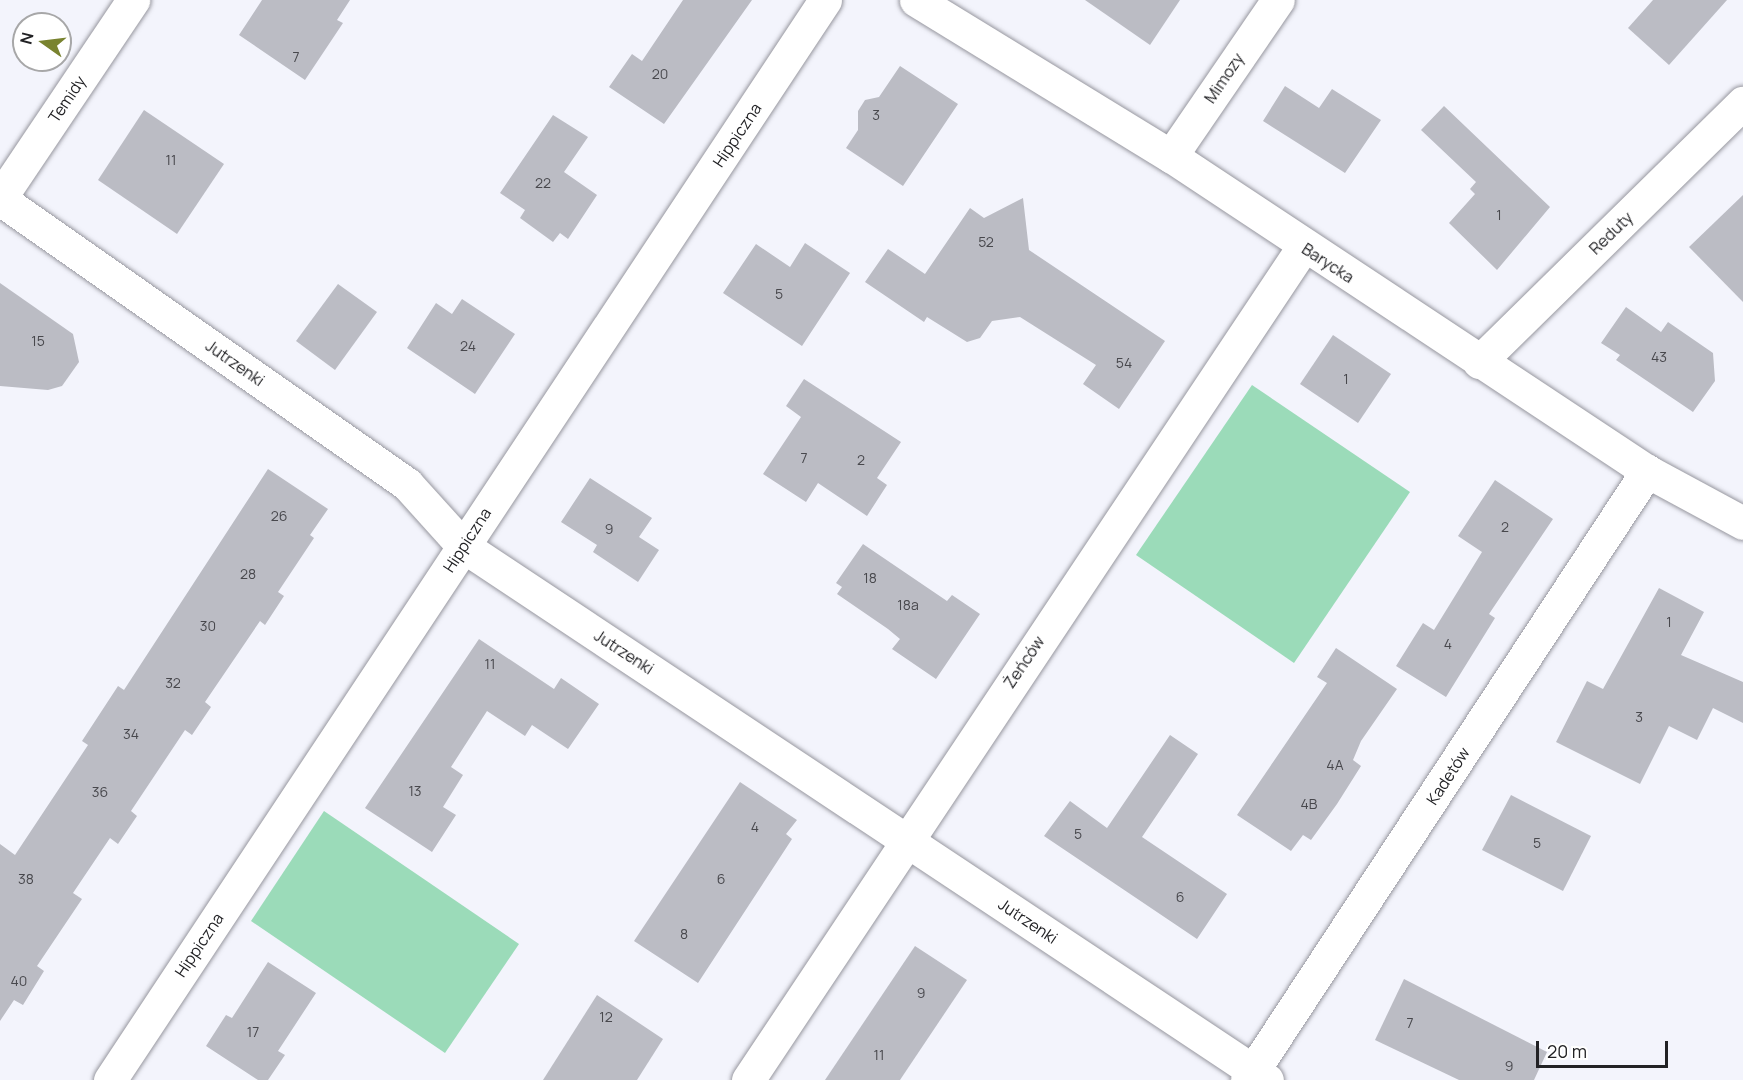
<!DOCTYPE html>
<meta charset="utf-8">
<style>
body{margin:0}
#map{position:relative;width:1743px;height:1080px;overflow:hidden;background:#f3f4fc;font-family:Manrope,sans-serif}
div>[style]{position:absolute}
.green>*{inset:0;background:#9bdbb9}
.building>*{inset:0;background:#bbbcc4}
.roads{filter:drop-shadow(0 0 2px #97979f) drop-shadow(0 0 2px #97979f)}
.minor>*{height:33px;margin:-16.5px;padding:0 16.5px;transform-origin:16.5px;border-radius:16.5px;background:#fff}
span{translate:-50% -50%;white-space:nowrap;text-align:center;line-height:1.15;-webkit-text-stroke:5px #fff;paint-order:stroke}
.number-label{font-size:14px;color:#48484d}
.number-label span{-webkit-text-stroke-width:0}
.street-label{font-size:16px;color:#222225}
.north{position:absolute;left:12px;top:12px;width:60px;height:60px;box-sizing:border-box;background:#fff;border:2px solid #a7a7a8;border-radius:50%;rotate:284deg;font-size:16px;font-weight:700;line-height:24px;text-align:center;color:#222225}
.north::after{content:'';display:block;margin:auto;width:21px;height:27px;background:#79832f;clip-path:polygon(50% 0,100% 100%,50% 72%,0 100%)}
.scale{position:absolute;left:1536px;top:1041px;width:132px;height:27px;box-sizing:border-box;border:3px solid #222225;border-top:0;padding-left:8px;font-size:18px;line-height:21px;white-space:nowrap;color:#222225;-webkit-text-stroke:4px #fff;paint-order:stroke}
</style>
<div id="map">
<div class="green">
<i style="clip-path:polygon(1252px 385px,1410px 492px,1294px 663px,1136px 555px)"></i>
<i style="clip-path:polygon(324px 811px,519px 944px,445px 1053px,251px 921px)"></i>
</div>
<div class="building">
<i style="clip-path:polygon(262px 0,350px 0,337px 20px,343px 23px,305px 80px,239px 35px)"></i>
<i style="clip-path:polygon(683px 0,752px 0,664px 124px,609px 87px,632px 54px,642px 61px)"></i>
<i style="clip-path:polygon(1085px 0,1180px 0,1150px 45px)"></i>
<i style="clip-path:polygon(1653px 0,1727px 0,1669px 65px,1628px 28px)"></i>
<i style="clip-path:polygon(900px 66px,958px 104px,903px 186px,846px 148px,858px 130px,858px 111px,865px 100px,879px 97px)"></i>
<i style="clip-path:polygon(1285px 86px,1319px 108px,1332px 89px,1381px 120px,1345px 173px,1263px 121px)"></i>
<i style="clip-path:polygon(1444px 106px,1550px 207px,1497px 270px,1449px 223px,1475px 194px,1470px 189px,1476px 182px,1421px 130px)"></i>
<i style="clip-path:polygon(144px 110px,224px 164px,177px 234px,98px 180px)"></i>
<i style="clip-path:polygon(553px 115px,588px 137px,564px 172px,597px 195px,568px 239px,560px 233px,553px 242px,520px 218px,525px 210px,500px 193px)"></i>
<i style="clip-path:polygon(1743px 195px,1743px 302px,1689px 247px)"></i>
<i style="clip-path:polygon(1023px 198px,1029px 250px,1165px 341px,1119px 409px,1083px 384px,1096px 365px,1020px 317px,992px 321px,980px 338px,967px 342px,927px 317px,924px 322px,865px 282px,888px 249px,925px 274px,970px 208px,984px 218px)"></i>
<i style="clip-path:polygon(805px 243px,850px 273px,802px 346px,723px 293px,756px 244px,790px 267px)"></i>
<i style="clip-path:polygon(0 283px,73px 334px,79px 362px,62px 386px,48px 390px,0 386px)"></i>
<i style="clip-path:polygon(338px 284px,377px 312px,335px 370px,296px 341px)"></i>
<i style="clip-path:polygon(462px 299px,515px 334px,475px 394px,407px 348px,436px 303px,452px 314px)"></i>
<i style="clip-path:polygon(1626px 307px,1661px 332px,1668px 322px,1713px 353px,1715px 381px,1693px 412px,1616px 360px,1620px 355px,1601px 343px)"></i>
<i style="clip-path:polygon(1333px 335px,1391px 374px,1358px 423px,1300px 384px)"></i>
<i style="clip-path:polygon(804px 379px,901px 442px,877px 478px,887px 485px,867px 516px,818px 483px,806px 502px,763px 474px,801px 417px,786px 406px)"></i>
<i style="clip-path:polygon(268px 469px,328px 509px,310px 535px,314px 538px,278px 592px,284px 596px,265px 625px,260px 621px,205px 702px,211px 707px,192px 735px,185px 730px,131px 811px,137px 816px,118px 844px,110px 838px,73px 893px,82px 899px,37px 966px,44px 971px,23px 1005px,14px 1000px,0 1021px,0 844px,15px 855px,88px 745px,82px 741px,118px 686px,124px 690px)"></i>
<i style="clip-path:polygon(590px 478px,652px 518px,639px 537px,659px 550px,638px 582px,593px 552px,597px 545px,561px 522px)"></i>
<i style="clip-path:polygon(1495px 480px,1553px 519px,1489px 614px,1495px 618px,1446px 697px,1396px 666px,1423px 623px,1434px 630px,1482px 552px,1458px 536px)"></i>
<i style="clip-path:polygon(863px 544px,947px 601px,952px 595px,980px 614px,936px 679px,892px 649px,900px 639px,888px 629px,837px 594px,842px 587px,836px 583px)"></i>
<i style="clip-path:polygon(1659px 588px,1704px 612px,1681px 655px,1743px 682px,1743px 723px,1713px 708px,1697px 740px,1669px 726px,1640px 784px,1556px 742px,1587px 681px,1603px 689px)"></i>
<i style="clip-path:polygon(479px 639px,554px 689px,561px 678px,599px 704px,568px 749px,532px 725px,525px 736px,487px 711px,451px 767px,463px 775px,443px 807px,456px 815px,432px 852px,365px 808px)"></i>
<i style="clip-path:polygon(1336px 648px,1397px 689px,1361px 741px,1353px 760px,1361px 766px,1337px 804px,1311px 840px,1303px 835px,1291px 851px,1237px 815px,1327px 683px,1317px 677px)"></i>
<i style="clip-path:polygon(1170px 735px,1198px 754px,1142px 837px,1227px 894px,1197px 939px,1044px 836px,1070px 801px,1107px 828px)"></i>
<i style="clip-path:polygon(740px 782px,797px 820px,786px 834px,792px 839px,698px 983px,634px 941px)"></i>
<i style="clip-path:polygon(1511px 795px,1591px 836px,1563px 891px,1482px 850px)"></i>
<i style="clip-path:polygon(915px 946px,967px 980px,900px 1080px,825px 1080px)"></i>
<i style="clip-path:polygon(268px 962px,316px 993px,278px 1051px,285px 1055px,268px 1080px,258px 1080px,206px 1046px,226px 1015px,232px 1018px)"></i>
<i style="clip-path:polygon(1404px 979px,1547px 1052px,1534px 1080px,1459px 1080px,1375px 1040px)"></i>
<i style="clip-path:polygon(597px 995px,663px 1039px,637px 1080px,543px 1080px)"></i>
</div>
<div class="roads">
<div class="minor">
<i style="left:916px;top:0;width:299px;rotate:31.5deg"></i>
<i style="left:1171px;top:156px;width:571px;rotate:33.5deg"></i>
<i style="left:1647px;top:471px;width:109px;rotate:28.4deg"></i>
<i style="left:1171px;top:156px;width:189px;rotate:-55.6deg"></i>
<i style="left:0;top:198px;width:239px;rotate:-56.1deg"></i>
<i style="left:0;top:199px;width:497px;rotate:35deg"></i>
<i style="left:407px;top:484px;width:84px;rotate:47.9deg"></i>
<i style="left:463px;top:546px;width:965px;rotate:33.59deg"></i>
<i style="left:1479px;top:362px;width:370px;rotate:-44.5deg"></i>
<i style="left:110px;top:1080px;width:1295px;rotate:-56.49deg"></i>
<i style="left:748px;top:1080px;width:1001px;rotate:-56.33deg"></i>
<i style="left:1247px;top:1080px;width:729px;rotate:-56.7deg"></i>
</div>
</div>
<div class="number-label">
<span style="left:296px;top:57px">7</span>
<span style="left:660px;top:74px">20</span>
<span style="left:876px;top:115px">3</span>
<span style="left:171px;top:160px">11</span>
<span style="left:543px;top:183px">22</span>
<span style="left:1499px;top:215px">1</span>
<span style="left:986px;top:242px">52</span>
<span style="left:779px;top:294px">5</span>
<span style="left:38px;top:341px">15</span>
<span style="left:468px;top:346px">24</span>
<span style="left:1659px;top:357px">43</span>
<span style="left:1124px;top:363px">54</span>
<span style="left:1346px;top:379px">1</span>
<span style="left:804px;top:458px">7</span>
<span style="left:861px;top:460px">2</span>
<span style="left:279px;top:516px">26</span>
<span style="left:1505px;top:527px">2</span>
<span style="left:609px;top:529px">9</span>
<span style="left:248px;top:574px">28</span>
<span style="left:870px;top:578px">18</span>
<span style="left:908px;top:605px">18a</span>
<span style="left:1669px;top:622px">1</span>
<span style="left:208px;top:626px">30</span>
<span style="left:1448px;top:644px">4</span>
<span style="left:490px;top:664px">11</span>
<span style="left:173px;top:683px">32</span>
<span style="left:1639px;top:717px">3</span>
<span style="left:131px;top:734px">34</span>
<span style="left:1335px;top:765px">4A</span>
<span style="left:415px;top:791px">13</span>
<span style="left:100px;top:792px">36</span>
<span style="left:1309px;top:804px">4B</span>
<span style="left:755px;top:827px">4</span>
<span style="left:1078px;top:834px">5</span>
<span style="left:1537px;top:843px">5</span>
<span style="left:26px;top:879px">38</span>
<span style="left:721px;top:879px">6</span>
<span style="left:1180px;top:897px">6</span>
<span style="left:684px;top:934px">8</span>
<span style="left:19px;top:981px">40</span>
<span style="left:921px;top:993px">9</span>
<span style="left:606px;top:1017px">12</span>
<span style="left:1410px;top:1023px">7</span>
<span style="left:253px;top:1032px">17</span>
<span style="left:879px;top:1055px">11</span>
<span style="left:1509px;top:1066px">9</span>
</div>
<div class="street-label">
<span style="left:1224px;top:78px;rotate:-56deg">Mimozy</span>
<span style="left:67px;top:99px;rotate:-56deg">Temidy</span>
<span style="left:737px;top:135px;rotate:-56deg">Hippiczna</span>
<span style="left:1611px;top:233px;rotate:-44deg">Reduty</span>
<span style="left:1328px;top:263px;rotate:33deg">Barycka</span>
<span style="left:235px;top:363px;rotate:35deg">Jutrzenki</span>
<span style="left:467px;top:540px;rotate:-57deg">Hippiczna</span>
<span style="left:624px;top:652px;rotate:33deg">Jutrzenki</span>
<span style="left:1024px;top:662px;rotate:-56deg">Żeńców</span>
<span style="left:1448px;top:776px;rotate:-57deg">Kadetów</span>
<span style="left:1028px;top:921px;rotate:34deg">Jutrzenki</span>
<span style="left:199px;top:945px;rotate:-56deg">Hippiczna</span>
</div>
<div class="north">N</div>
<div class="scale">20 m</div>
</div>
